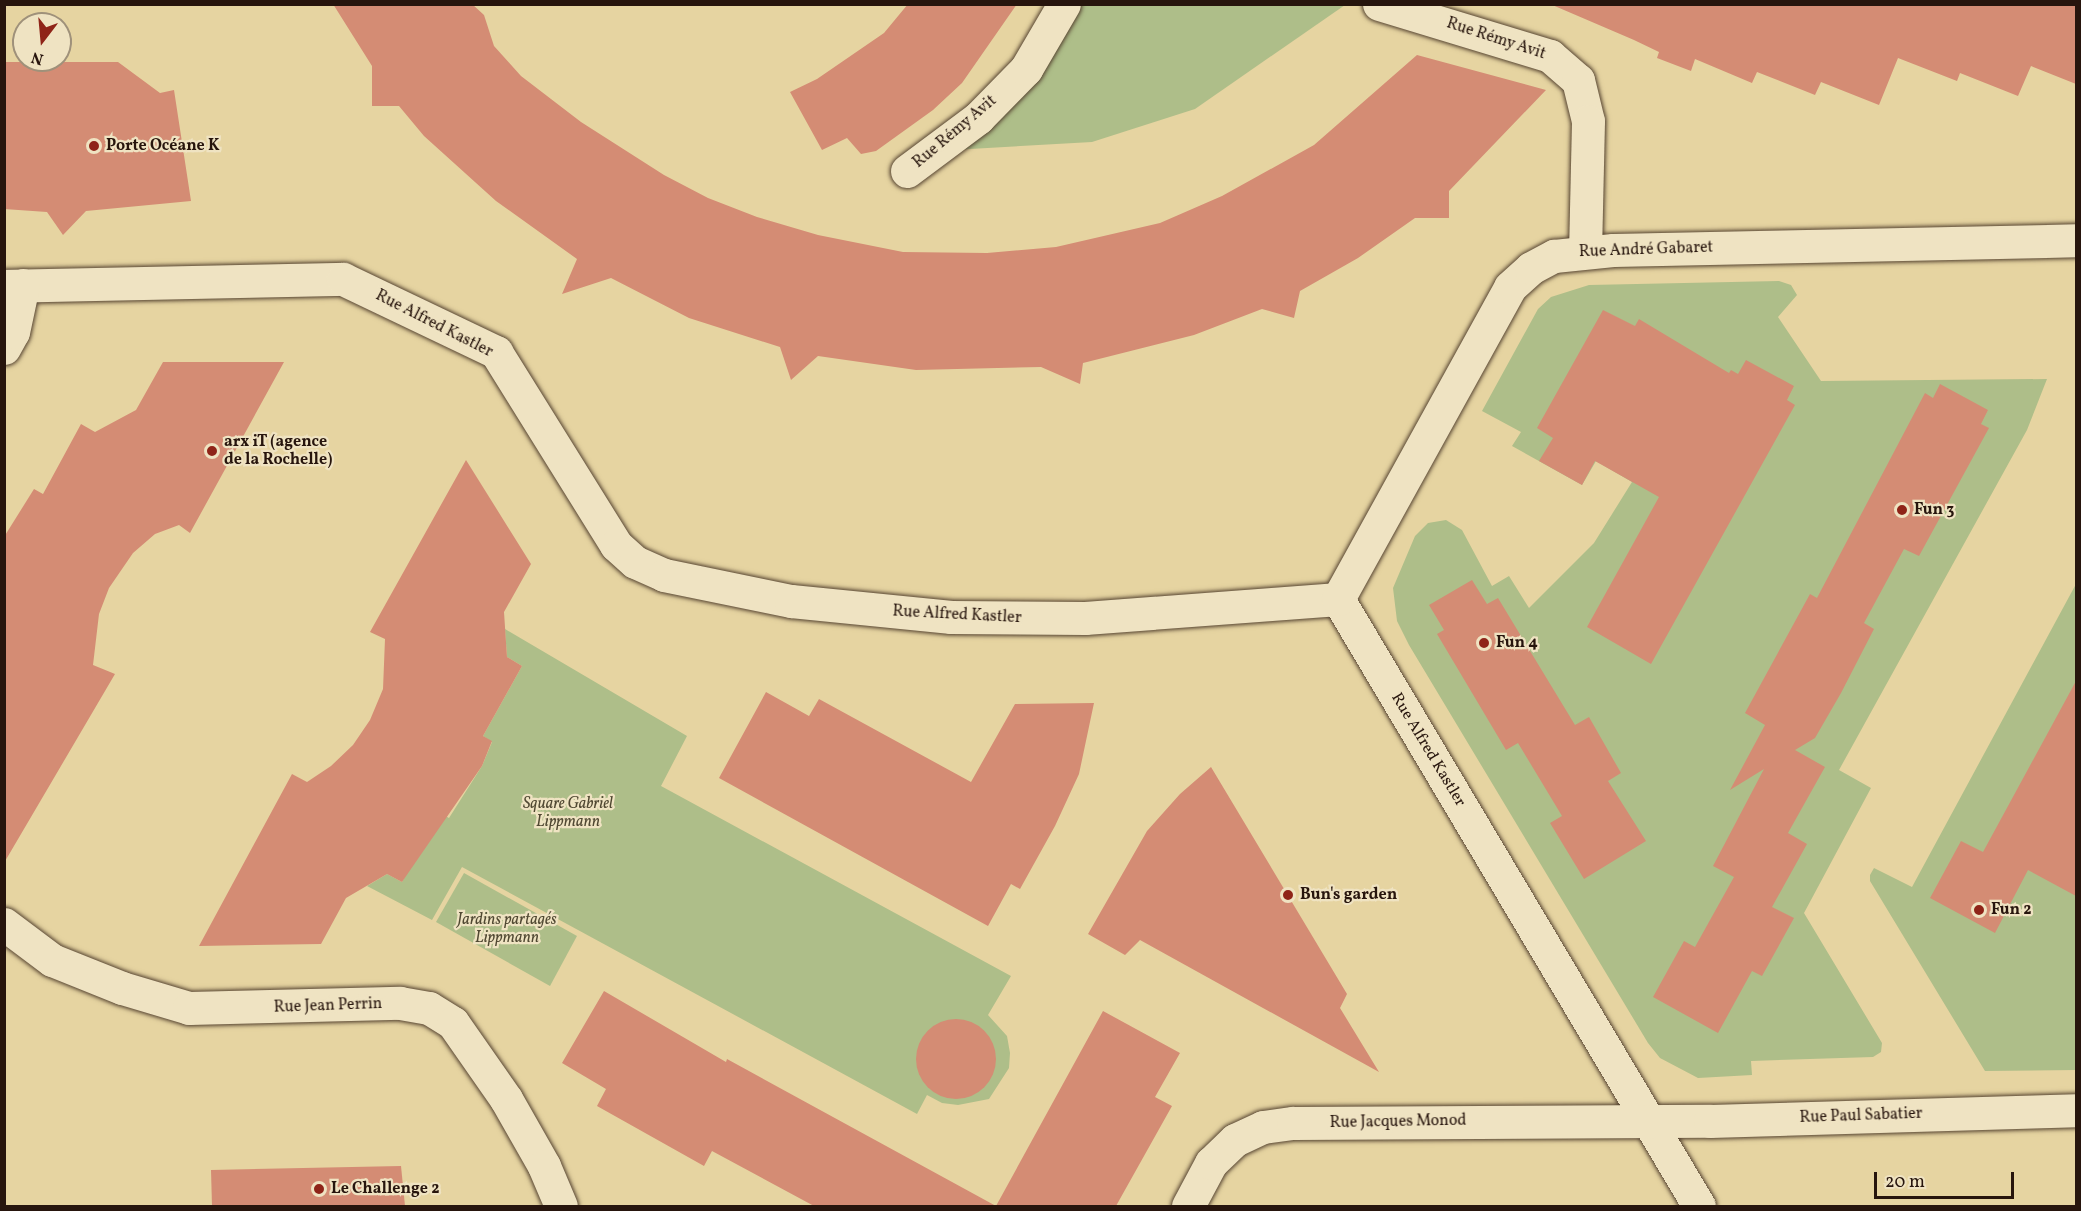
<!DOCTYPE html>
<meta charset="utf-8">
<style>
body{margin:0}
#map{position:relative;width:2081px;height:1211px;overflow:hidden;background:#e6d4a1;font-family:Vollkorn,serif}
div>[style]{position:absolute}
.green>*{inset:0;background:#aebe89}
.building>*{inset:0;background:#d48c74}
.round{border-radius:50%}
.roads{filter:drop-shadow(0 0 2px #574532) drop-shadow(0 0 2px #574532)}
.street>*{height:33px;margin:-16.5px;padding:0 16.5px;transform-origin:16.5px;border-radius:16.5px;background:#efe3c2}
.dots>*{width:16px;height:16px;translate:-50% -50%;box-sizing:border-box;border:3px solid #efe3c2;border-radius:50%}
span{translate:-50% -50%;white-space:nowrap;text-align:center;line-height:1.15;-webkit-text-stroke:4.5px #efe3c2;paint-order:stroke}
.street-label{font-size:16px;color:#27150d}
.poi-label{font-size:16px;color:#27150d;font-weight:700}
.left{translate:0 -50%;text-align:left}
.park-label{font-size:16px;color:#504832;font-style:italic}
.frame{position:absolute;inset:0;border:6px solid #27150d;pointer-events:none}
.north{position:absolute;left:12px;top:12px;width:60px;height:60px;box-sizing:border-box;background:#efe3c2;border:2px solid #9f917a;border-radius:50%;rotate:196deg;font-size:16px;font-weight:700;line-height:24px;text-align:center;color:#27150d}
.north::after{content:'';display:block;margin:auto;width:21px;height:27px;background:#8f2418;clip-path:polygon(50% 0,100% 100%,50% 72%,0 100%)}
.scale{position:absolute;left:1874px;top:1172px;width:140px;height:27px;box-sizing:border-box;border:3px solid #27150d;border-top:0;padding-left:8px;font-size:18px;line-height:21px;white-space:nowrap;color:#27150d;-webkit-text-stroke:4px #efe3c2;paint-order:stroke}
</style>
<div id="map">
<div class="green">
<i style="clip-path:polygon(1064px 5px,1345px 5px,1195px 109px,1092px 142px,935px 151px)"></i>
<i style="clip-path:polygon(1779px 281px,1791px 285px,1797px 295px,1778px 317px,1821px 381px,2047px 379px,2027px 430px,1839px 770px,1871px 788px,1804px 913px,1882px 1043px,1881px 1052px,1873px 1057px,1751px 1061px,1752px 1075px,1698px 1078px,1660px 1058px,1648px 1043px,1409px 645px,1397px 621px,1393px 588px,1415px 536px,1428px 523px,1446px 520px,1462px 530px,1492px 586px,1509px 576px,1529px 608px,1594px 543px,1632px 482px,1596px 461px,1582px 485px,1512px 446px,1521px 432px,1482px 411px,1538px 309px,1551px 297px,1589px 285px)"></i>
<i style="clip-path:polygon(2076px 584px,2076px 1070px,1985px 1071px,1870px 881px,1870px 875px,1874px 868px,1912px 887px)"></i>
<i style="clip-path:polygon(505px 629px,687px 736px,661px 786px,1011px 976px,988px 1015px,1007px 1036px,1010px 1053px,1009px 1068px,989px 1099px,958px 1105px,942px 1103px,927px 1095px,917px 1114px,462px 867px,432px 920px,367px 886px,387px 874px,402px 882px,440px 813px,449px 818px,482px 766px,492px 742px,483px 736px,522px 666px,507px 657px)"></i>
<i style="clip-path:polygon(464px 873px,577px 936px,550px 986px,436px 922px)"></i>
</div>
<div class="building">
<i style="clip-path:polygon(333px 4px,472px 4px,484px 15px,494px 46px,521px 76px,581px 122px,664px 175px,708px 198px,757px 217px,818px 235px,903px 252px,987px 253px,1056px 247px,1160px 223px,1222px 196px,1314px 145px,1417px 55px,1546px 90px,1449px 191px,1449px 218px,1415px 218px,1358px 258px,1300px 291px,1294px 318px,1262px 309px,1194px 335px,1083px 363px,1080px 384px,1041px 367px,916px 370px,818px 356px,791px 380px,780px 347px,689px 318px,611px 278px,562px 294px,577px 259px,496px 201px,424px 136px,399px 106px,372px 106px,372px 66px)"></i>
<i style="clip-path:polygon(908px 4px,1017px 4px,962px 83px,933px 110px,876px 151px,861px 154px,847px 138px,822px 150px,790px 92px,817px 79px,884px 33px)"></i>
<i style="clip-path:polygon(1550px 4px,2076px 4px,2076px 84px,2031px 66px,2018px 96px,1960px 73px,1957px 81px,1898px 58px,1879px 105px,1821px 82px,1815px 95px,1757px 72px,1752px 83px,1695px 59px,1691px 71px,1657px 58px,1659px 52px,1634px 40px)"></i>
<i style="clip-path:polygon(4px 62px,118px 62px,160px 93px,174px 90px,191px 201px,86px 211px,63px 235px,47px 212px,4px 209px)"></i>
<i style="clip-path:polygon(1603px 310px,1635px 326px,1639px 319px,1729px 373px,1731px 370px,1738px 374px,1746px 360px,1794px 386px,1787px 400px,1795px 405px,1651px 664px,1587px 627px,1659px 497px,1595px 461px,1582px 485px,1539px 461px,1553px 438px,1537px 428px)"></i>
<i style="clip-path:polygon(163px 362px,284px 362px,190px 533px,179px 525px,155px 534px,133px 553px,109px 588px,99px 614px,93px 665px,115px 674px,4px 863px,4px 537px,34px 489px,43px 494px,81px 424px,95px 432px,136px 410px)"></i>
<i style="clip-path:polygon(1940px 384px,1988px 410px,1981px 424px,1989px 428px,1919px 556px,1904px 549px,1864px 623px,1874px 629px,1841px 693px,1815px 738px,1795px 750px,1825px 767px,1788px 833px,1807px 844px,1772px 907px,1794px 918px,1762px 976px,1752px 971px,1718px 1033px,1653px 997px,1684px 941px,1695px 947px,1734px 877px,1713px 866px,1764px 769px,1730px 790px,1765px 725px,1745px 713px,1810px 594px,1817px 598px,1925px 393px,1933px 398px)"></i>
<i style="clip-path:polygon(466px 460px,531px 564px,504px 612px,507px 657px,522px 666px,483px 736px,492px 741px,482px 766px,402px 882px,387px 874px,346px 898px,321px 944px,199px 946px,292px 774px,307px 782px,331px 766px,353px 745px,370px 720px,383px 689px,385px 639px,370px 632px)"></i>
<i style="clip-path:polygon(1472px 580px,1487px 604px,1498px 598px,1575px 725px,1589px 717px,1621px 773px,1608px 781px,1646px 841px,1584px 879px,1550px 823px,1562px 816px,1518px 743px,1506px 750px,1437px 634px,1444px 630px,1429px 605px)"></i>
<i style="clip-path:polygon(2076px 681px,2076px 896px,2028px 870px,1995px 933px,1930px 898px,1961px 841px,1983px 852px)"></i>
<i style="clip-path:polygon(766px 692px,809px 716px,819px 699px,971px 782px,1015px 704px,1094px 703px,1079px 774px,1055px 826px,1020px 889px,1011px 884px,988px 926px,719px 778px)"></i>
<i style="clip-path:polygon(1211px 767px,1347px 994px,1340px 1008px,1379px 1072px,1140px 940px,1125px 955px,1088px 934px,1147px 831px,1180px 794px)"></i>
<i style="clip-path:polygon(604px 991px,726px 1062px,727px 1059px,996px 1206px,1103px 1011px,1180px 1053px,1155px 1097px,1172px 1106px,1116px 1206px,814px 1206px,712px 1151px,704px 1166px,597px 1106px,606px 1089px,562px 1063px)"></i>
<i class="round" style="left:916px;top:1019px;width:80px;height:80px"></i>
<i style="clip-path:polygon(401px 1166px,405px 1206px,212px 1206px,211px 1170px)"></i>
</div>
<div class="roads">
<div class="street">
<i style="left:1379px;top:4px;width:179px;rotate:16.9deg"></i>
<i style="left:1550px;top:56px;width:37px;rotate:41deg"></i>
<i style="left:1578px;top:80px;width:42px;rotate:76.3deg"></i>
<i style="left:1588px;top:121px;width:130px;rotate:91.3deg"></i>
<i style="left:907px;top:171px;width:89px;rotate:-36.7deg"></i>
<i style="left:978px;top:118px;width:69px;rotate:-45.6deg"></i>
<i style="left:1026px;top:69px;width:75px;rotate:-59.7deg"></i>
<i style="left:4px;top:286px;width:339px;rotate:-1.2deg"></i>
<i style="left:343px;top:279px;width:170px;rotate:25.5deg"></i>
<i style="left:496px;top:352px;width:227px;rotate:58.1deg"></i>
<i style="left:616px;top:545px;width:25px;rotate:42deg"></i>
<i style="left:635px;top:562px;width:32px;rotate:24deg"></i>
<i style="left:664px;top:575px;width:130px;rotate:11.6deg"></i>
<i style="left:791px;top:601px;width:161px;rotate:5.7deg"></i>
<i style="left:951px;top:617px;width:134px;rotate:0.4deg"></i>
<i style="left:1085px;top:618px;width:254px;rotate:-4.3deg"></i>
<i style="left:1338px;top:599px;width:706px;rotate:59.26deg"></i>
<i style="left:4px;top:348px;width:18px;rotate:-61deg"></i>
<i style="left:13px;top:332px;width:48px;rotate:-78deg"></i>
<i style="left:1338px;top:599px;width:356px;rotate:-61.1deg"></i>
<i style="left:1510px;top:287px;width:28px;rotate:-42deg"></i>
<i style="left:1531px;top:268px;width:26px;rotate:-28deg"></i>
<i style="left:1554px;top:256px;width:59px;rotate:-5.8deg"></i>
<i style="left:1613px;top:250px;width:463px;rotate:-1.2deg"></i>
<i style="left:4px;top:924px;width:60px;rotate:36.9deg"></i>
<i style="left:52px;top:960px;width:75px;rotate:21.8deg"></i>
<i style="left:122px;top:988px;width:70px;rotate:16.6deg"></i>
<i style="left:189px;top:1008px;width:211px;rotate:-1.4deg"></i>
<i style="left:400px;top:1003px;width:29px;rotate:10deg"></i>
<i style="left:429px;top:1008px;width:28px;rotate:32deg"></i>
<i style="left:453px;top:1023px;width:93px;rotate:55.1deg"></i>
<i style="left:506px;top:1099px;width:77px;rotate:60.4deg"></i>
<i style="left:544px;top:1166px;width:43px;rotate:67deg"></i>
<i style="left:1188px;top:1206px;width:49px;rotate:-61.9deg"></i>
<i style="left:1211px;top:1163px;width:33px;rotate:-44deg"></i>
<i style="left:1235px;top:1140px;width:31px;rotate:-25deg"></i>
<i style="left:1263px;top:1127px;width:30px;rotate:-8deg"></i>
<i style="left:1293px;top:1123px;width:417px;rotate:-0.3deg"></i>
<i style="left:1710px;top:1121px;width:366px;rotate:-1.7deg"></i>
</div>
</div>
<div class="dots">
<i style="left:94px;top:146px;background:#8f2418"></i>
<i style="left:212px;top:451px;background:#8f2418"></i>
<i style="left:1902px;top:510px;background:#8f2418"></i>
<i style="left:1484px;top:643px;background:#8f2418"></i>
<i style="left:1288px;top:895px;background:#8f2418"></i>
<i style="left:1979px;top:910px;background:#8f2418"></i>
<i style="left:319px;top:1189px;background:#8f2418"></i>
</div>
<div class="street-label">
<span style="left:1496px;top:39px;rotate:18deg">Rue Rémy Avit</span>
<span style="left:955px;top:132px;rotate:-40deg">Rue Rémy Avit</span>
<span style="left:1646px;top:250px;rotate:-2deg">Rue André Gabaret</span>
<span style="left:434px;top:324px;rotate:27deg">Rue Alfred Kastler</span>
<span style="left:957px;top:615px;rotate:3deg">Rue Alfred Kastler</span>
<span style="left:1428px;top:750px;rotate:59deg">Rue Alfred Kastler</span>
<span style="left:328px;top:1006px;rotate:-2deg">Rue Jean Perrin</span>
<span style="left:1861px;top:1116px;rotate:-2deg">Rue Paul Sabatier</span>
<span style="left:1398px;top:1122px;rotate:-1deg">Rue Jacques Monod</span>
</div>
<div class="poi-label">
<span class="left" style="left:106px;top:146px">Porte Océane K</span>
<span class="left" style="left:224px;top:451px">arx iT (agence<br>de la Rochelle)</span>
<span class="left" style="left:1914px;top:510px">Fun 3</span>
<span class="left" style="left:1496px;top:643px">Fun 4</span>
<span class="left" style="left:1300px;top:895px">Bun's garden</span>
<span class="left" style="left:1991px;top:910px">Fun 2</span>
<span class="left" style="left:331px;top:1189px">Le Challenge 2</span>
</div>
<div class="park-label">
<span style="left:568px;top:813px">Square Gabriel<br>Lippmann</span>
<span style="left:507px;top:929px">Jardins partagés<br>Lippmann</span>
</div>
<div class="frame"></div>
<div class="north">N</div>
<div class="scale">20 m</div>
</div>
